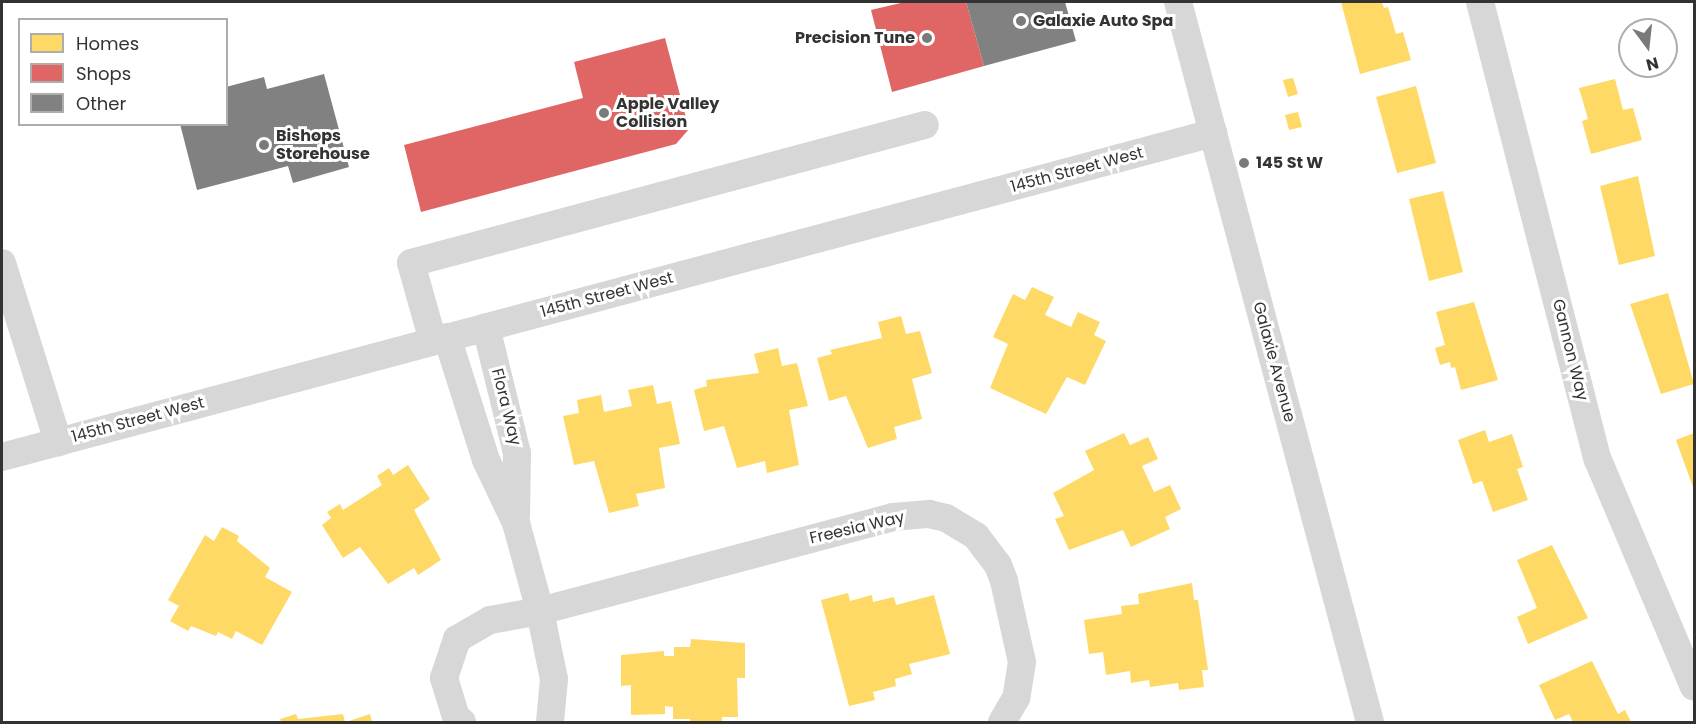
<!DOCTYPE html>
<style>
body{margin:0}
#map{position:relative;width:1696px;height:724px;overflow:hidden;background:#fff;font-family:Poppins,sans-serif}
div>[style]{position:absolute}
.homes>*{inset:0;background:#ffd966}
.shops>*{inset:0;background:#e06666}
.building>*{inset:0;background:#818181}
.minor>*{height:28px;margin:-14px;padding:0 14px;transform-origin:14px;border-radius:14px;background:#d7d7d7}
.dots>*{width:16px;height:16px;translate:-50% -50%;box-sizing:border-box;border:3px solid #fff;border-radius:50%}
span{translate:-50% -50%;white-space:nowrap;text-align:center;line-height:1.15;-webkit-text-stroke:6px #fff;paint-order:stroke}
.poi-label{font-size:16px;color:#333;font-weight:700}
.left{translate:0 -50%;text-align:left}
.right{translate:-100% -50%;text-align:right}
.street-label{font-size:16px;color:#333}
.frame{position:absolute;inset:0;border:3px solid #333;pointer-events:none}
.legend{position:absolute;left:18px;top:18px;width:210px;height:108px;box-sizing:border-box;background:#fff;border:2px solid #adadad;margin:0;padding:8px 10px;list-style:none;font-size:18px;color:#333}
.legend li{display:flex;align-items:center;gap:12px;height:30px}
.legend b{width:30px;border:2px solid #adadad}
.north{position:absolute;left:1618px;top:18px;width:60px;height:60px;box-sizing:border-box;background:#fff;border:2px solid #adadad;border-radius:50%;rotate:165deg;font-size:16px;font-weight:700;line-height:24px;text-align:center;color:#333}
.north::after{content:'';display:block;margin:auto;width:21px;height:27px;background:#7a7a7a;clip-path:polygon(50% 0,100% 100%,50% 72%,0 100%)}
</style>
<div id="map">
<div class="homes">
<i style="clip-path:polygon(1341px 2px,1382px 2px,1384px 8px,1388px 7px,1396px 34px,1403px 32px,1411px 60px,1360px 74px)"></i>
<i style="clip-path:polygon(1293px 78px,1298px 94px,1288px 97px,1283px 80px)"></i>
<i style="clip-path:polygon(1615px 79px,1623px 110px,1633px 108px,1642px 140px,1591px 154px,1582px 121px,1588px 119px,1579px 88px)"></i>
<i style="clip-path:polygon(1416px 86px,1436px 163px,1397px 173px,1376px 97px)"></i>
<i style="clip-path:polygon(1298px 112px,1302px 127px,1289px 130px,1285px 115px)"></i>
<i style="clip-path:polygon(1638px 176px,1655px 256px,1619px 265px,1600px 186px)"></i>
<i style="clip-path:polygon(1443px 191px,1463px 272px,1429px 281px,1409px 199px)"></i>
<i style="clip-path:polygon(1032px 287px,1054px 297px,1045px 315px,1071px 327px,1078px 312px,1100px 322px,1094px 335px,1106px 341px,1085px 385px,1067px 377px,1046px 414px,990px 388px,1008px 344px,993px 337px,1013px 294px,1025px 300px)"></i>
<i style="clip-path:polygon(1668px 293px,1694px 384px,1661px 394px,1630px 304px)"></i>
<i style="clip-path:polygon(1474px 302px,1498px 380px,1461px 390px,1455px 367px,1451px 368px,1450px 362px,1440px 365px,1435px 348px,1445px 345px,1436px 312px)"></i>
<i style="clip-path:polygon(901px 316px,906px 334px,920px 331px,932px 373px,912px 379px,922px 419px,894px 427px,897px 439px,868px 448px,846px 396px,829px 401px,817px 358px,832px 354px,830px 350px,882px 338px,878px 322px)"></i>
<i style="clip-path:polygon(778px 348px,782px 366px,797px 363px,808px 406px,789px 410px,799px 465px,767px 473px,765px 461px,737px 468px,724px 426px,704px 431px,694px 390px,707px 386px,706px 380px,759px 373px,754px 354px)"></i>
<i style="clip-path:polygon(653px 385px,657px 404px,671px 401px,680px 444px,659px 448px,665px 488px,636px 494px,639px 506px,609px 513px,594px 461px,574px 465px,563px 416px,579px 413px,577px 400px,601px 395px,604px 412px,632px 406px,628px 390px)"></i>
<i style="clip-path:polygon(1485px 430px,1489px 442px,1512px 434px,1523px 467px,1517px 469px,1528px 500px,1493px 512px,1482px 481px,1473px 484px,1458px 440px)"></i>
<i style="clip-path:polygon(1124px 433px,1130px 445px,1148px 437px,1158px 459px,1142px 466px,1154px 492px,1170px 485px,1181px 509px,1165px 517px,1170px 529px,1131px 547px,1123px 530px,1069px 550px,1055px 519px,1064px 516px,1053px 493px,1094px 470px,1085px 451px)"></i>
<i style="clip-path:polygon(1694px 433px,1694px 490px,1676px 440px)"></i>
<i style="clip-path:polygon(408px 465px,430px 499px,414px 510px,441px 560px,418px 575px,414px 568px,388px 584px,360px 547px,343px 558px,322px 525px,331px 518px,327px 512px,340px 504px,343px 510px,382px 485px,377px 476px,389px 468px,393px 475px)"></i>
<i style="clip-path:polygon(222px 527px,239px 536px,237px 541px,270px 568px,265px 577px,292px 592px,262px 645px,236px 631px,232px 639px,218px 632px,216px 636px,191px 626px,188px 631px,170px 621px,179px 606px,168px 600px,205px 535px,214px 541px)"></i>
<i style="clip-path:polygon(1552px 545px,1588px 618px,1528px 644px,1517px 617px,1537px 608px,1517px 560px)"></i>
<i style="clip-path:polygon(1192px 583px,1194px 600px,1198px 600px,1208px 670px,1202px 670px,1204px 687px,1179px 690px,1178px 683px,1150px 687px,1149px 680px,1131px 683px,1130px 671px,1106px 675px,1103px 652px,1089px 654px,1084px 620px,1122px 614px,1121px 606px,1139px 604px,1138px 594px)"></i>
<i style="clip-path:polygon(848px 593px,850px 601px,872px 595px,873px 602px,894px 597px,896px 605px,934px 595px,950px 654px,909px 664px,912px 674px,895px 679px,896px 686px,873px 692px,875px 700px,849px 706px,821px 600px)"></i>
<i style="clip-path:polygon(691px 639px,745px 643px,745px 678px,737px 678px,738px 717px,722px 717px,722px 722px,690px 722px,690px 719px,673px 719px,673px 707px,665px 706px,665px 714px,631px 715px,631px 685px,621px 686px,621px 655px,664px 651px,664px 656px,674px 656px,674px 647px,690px 647px)"></i>
<i style="clip-path:polygon(1592px 661px,1618px 714px,1625px 710px,1631px 722px,1573px 722px,1569px 714px,1555px 720px,1539px 685px)"></i>
<i style="clip-path:polygon(296px 714px,298px 719px,343px 714px,345px 722px,281px 722px,280px 719px)"></i>
<i style="clip-path:polygon(370px 714px,372px 722px,346px 722px)"></i>
</div>
<div class="shops">
<i style="clip-path:polygon(905px 2px,966px 2px,984px 66px,892px 92px,871px 10px)"></i>
<i style="clip-path:polygon(665px 38px,689px 129px,676px 144px,421px 212px,404px 145px,583px 98px,574px 62px)"></i>
</div>
<div class="building">
<i style="clip-path:polygon(966px 2px,1065px 2px,1076px 41px,984px 66px)"></i>
<i style="clip-path:polygon(324px 74px,349px 167px,293px 183px,288px 166px,197px 190px,180px 124px,226px 124px,226px 87px,264px 77px,267px 89px)"></i>
</div>
<div class="minor">
<i style="left:1178px;top:2px;width:745px;rotate:75.07deg"></i>
<i style="left:1480px;top:2px;width:473px;rotate:75.6deg"></i>
<i style="left:1598px;top:460px;width:246px;rotate:67.1deg"></i>
<i style="left:2px;top:263px;width:188px;rotate:72.6deg"></i>
<i style="left:486px;top:327px;width:130px;rotate:76.2deg"></i>
<i style="left:517px;top:453px;width:62px;rotate:90.9deg"></i>
<i style="left:447px;top:337px;width:129px;rotate:72.4deg"></i>
<i style="left:486px;top:460px;width:70px;rotate:64.5deg"></i>
<i style="left:516px;top:523px;width:91px;rotate:74.7deg"></i>
<i style="left:540px;top:611px;width:69px;rotate:78.4deg"></i>
<i style="left:554px;top:679px;width:43px;rotate:95.3deg"></i>
<i style="left:433px;top:341px;width:81px;rotate:-105.8deg"></i>
<i style="left:411px;top:263px;width:532px;rotate:-15.03deg"></i>
<i style="left:2px;top:457px;width:1254px;rotate:-14.98deg"></i>
<i style="left:462px;top:722px;width:8px;rotate:-140deg"></i>
<i style="left:456px;top:717px;width:41px;rotate:-107.1deg"></i>
<i style="left:444px;top:678px;width:41px;rotate:-71.6deg"></i>
<i style="left:457px;top:639px;width:38px;rotate:-30deg"></i>
<i style="left:490px;top:620px;width:51px;rotate:-10.2deg"></i>
<i style="left:540px;top:611px;width:365px;rotate:-14.9deg"></i>
<i style="left:893px;top:517px;width:36px;rotate:-5deg"></i>
<i style="left:929px;top:514px;width:17px;rotate:13deg"></i>
<i style="left:946px;top:518px;width:35px;rotate:31deg"></i>
<i style="left:976px;top:536px;width:36px;rotate:53deg"></i>
<i style="left:998px;top:565px;width:17px;rotate:69deg"></i>
<i style="left:1004px;top:581px;width:83px;rotate:77.5deg"></i>
<i style="left:1022px;top:662px;width:36px;rotate:99deg"></i>
<i style="left:1016px;top:698px;width:28px;rotate:120deg"></i>
</div>
<div class="dots">
<i style="left:1021px;top:21px;background:#7a7a7a"></i>
<i style="left:927px;top:38px;background:#7a7a7a"></i>
<i style="left:604px;top:113px;background:#7a7a7a"></i>
<i style="left:264px;top:145px;background:#7a7a7a"></i>
<i style="left:1244px;top:163px;background:#7a7a7a"></i>
</div>
<div class="poi-label">
<span class="left" style="left:1033px;top:21px">Galaxie Auto Spa</span>
<span class="right" style="left:915px;top:38px">Precision Tune</span>
<span class="left" style="left:616px;top:113px">Apple Valley<br>Collision</span>
<span class="left" style="left:276px;top:145px">Bishops<br>Storehouse</span>
<span class="left" style="left:1256px;top:163px">145 St W</span>
</div>
<div class="street-label">
<span style="left:1077px;top:170px;rotate:-15deg">145th Street West</span>
<span style="left:607px;top:295px;rotate:-15deg">145th Street West</span>
<span style="left:1570px;top:350px;rotate:76deg">Gannon Way</span>
<span style="left:1274px;top:362px;rotate:75deg">Galaxie Avenue</span>
<span style="left:506px;top:407px;rotate:76deg">Flora Way</span>
<span style="left:138px;top:420px;rotate:-15deg">145th Street West</span>
<span style="left:857px;top:528px;rotate:-13deg">Freesia Way</span>
</div>
<div class="frame"></div>
<ul class="legend">
<li><b style="height:16px;background:#ffd966"></b>Homes</li>
<li><b style="height:16px;background:#e06666"></b>Shops</li>
<li><b style="height:16px;background:#818181"></b>Other</li>
</ul>
<div class="north">N</div>
</div>
